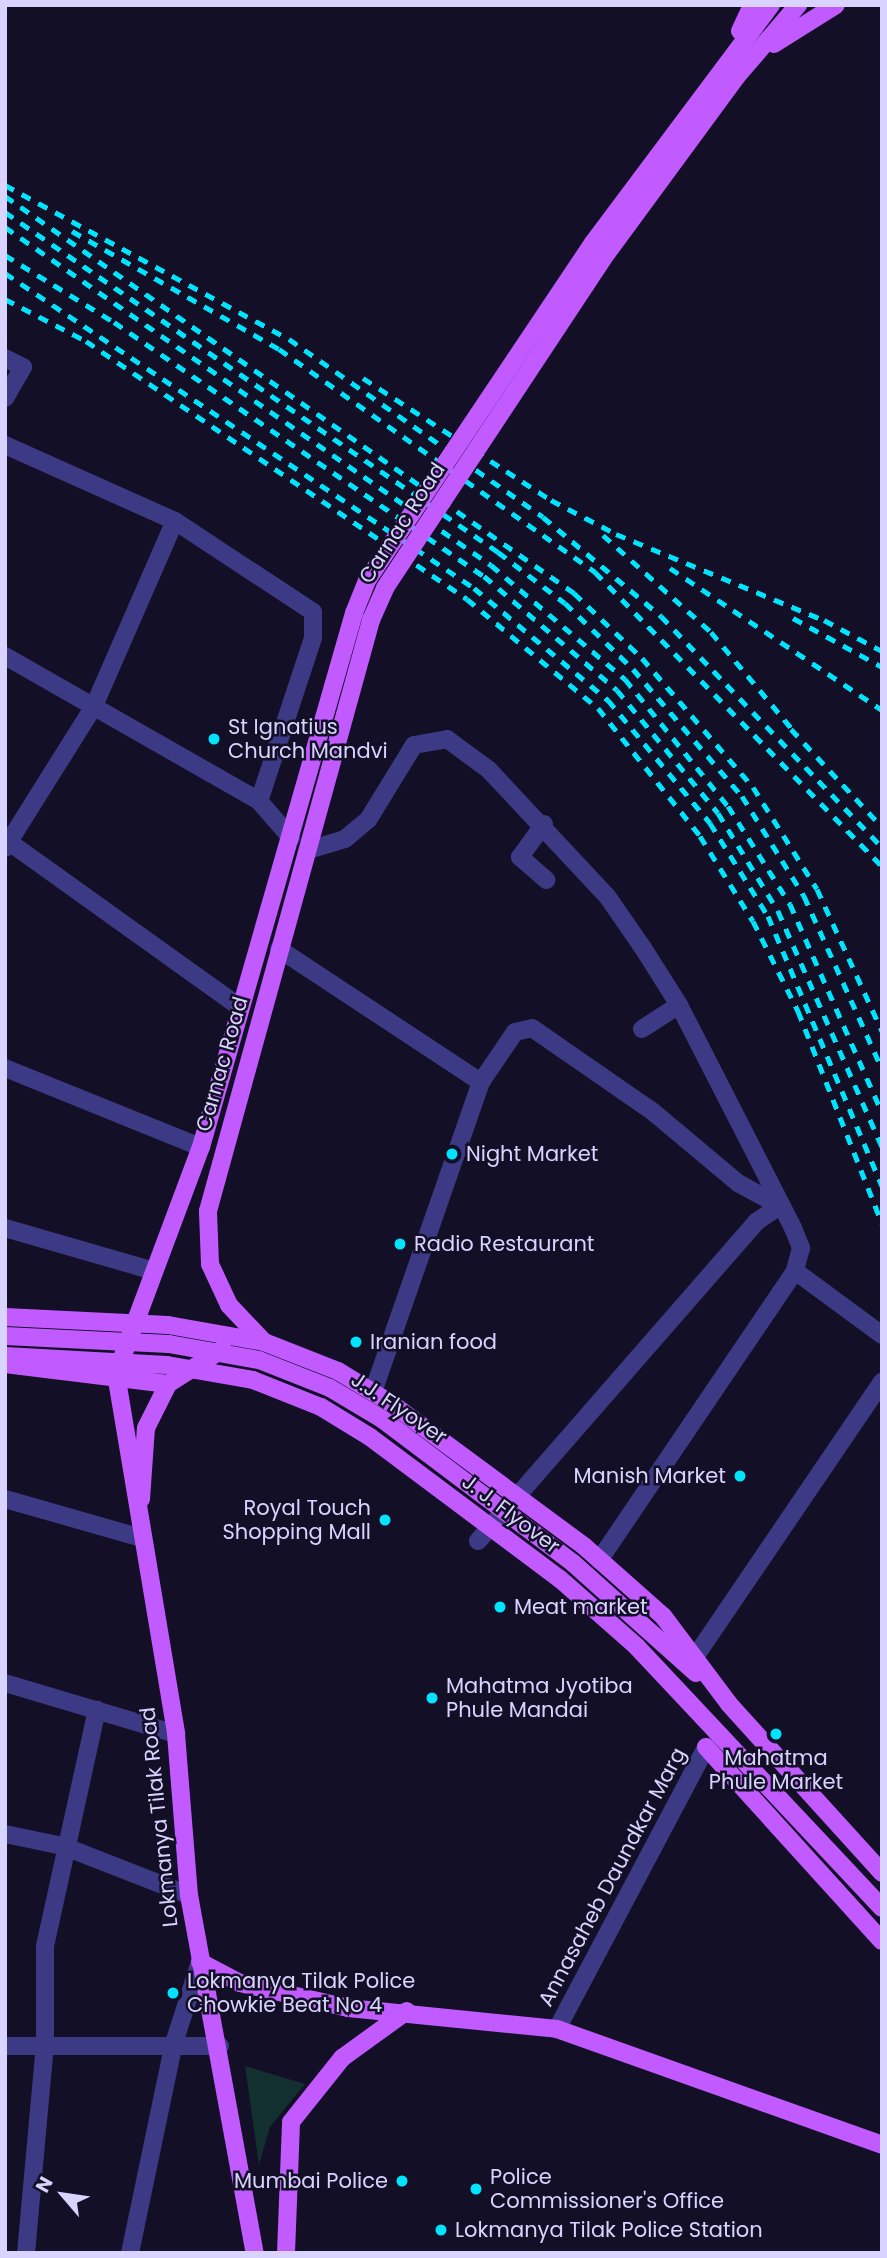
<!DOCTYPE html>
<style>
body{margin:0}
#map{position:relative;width:887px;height:2258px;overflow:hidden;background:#130f26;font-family:Poppins,sans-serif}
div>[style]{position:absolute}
.green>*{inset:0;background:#12302f}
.minor>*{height:18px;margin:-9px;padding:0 9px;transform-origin:9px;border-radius:9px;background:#3d3a85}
.major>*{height:18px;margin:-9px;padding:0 9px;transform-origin:9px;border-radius:9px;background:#c25bff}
.rail>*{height:5px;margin-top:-2.5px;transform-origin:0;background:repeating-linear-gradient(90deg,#00e5ff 0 10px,transparent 0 19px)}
.major-bridge>*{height:18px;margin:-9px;padding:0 9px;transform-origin:9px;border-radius:9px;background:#c25bff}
.dots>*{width:19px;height:19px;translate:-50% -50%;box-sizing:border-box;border:4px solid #130f26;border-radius:50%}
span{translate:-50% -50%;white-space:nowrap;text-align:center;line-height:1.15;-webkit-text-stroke:5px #130f26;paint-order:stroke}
.street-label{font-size:21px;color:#d9d4ff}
.poi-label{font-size:21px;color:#d9d4ff}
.left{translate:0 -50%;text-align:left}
.right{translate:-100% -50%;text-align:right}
.frame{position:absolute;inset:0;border:7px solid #d9d4ff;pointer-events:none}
.north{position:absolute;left:28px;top:2160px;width:70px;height:70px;-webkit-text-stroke:5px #130f26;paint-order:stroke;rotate:299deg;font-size:19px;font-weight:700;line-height:28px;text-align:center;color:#d9d4ff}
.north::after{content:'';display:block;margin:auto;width:24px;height:32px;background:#d9d4ff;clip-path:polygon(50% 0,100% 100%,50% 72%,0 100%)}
</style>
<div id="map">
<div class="green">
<i style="clip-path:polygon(245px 2066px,305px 2084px,270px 2127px,259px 2165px)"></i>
</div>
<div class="minor">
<i style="left:5px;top:358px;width:20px;rotate:27deg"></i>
<i style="left:23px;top:367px;width:36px;rotate:120deg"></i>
<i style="left:5px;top:445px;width:186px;rotate:24.1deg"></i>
<i style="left:175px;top:521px;width:165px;rotate:33.4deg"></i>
<i style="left:313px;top:612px;width:26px;rotate:90deg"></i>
<i style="left:313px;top:638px;width:172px;rotate:108.3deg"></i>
<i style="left:5px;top:656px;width:292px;rotate:29.7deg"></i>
<i style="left:259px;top:801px;width:49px;rotate:49.1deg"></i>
<i style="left:544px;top:824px;width:41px;rotate:126deg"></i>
<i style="left:520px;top:857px;width:35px;rotate:41deg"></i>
<i style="left:5px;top:839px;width:290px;rotate:35.6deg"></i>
<i style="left:5px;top:848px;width:168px;rotate:-57.9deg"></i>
<i style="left:94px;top:706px;width:202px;rotate:-66.4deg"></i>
<i style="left:312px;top:849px;width:34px;rotate:-17deg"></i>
<i style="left:345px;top:839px;width:30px;rotate:-40deg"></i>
<i style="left:368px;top:820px;width:88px;rotate:-58.5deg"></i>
<i style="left:414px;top:745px;width:34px;rotate:-10deg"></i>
<i style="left:447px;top:739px;width:52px;rotate:36.4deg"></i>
<i style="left:489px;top:770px;width:173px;rotate:46.9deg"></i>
<i style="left:607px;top:896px;width:63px;rotate:55.3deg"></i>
<i style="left:643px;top:948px;width:67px;rotate:57.7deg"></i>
<i style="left:679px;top:1005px;width:250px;rotate:62.9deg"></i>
<i style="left:793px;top:1228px;width:22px;rotate:68deg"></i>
<i style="left:801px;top:1248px;width:24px;rotate:105deg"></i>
<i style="left:795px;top:1271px;width:349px;rotate:124.1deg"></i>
<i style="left:279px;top:949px;width:242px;rotate:33.4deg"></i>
<i style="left:642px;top:1029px;width:44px;rotate:-33deg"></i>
<i style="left:5px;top:1068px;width:211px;rotate:22deg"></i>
<i style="left:5px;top:1228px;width:155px;rotate:16.1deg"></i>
<i style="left:795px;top:1271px;width:108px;rotate:36.3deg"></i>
<i style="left:373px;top:1392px;width:328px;rotate:-70.8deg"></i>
<i style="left:481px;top:1082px;width:60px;rotate:-55.8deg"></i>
<i style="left:515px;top:1032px;width:17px;rotate:-13deg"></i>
<i style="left:532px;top:1028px;width:146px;rotate:34.7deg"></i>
<i style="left:652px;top:1111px;width:112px;rotate:39.9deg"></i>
<i style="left:738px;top:1183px;width:48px;rotate:28.7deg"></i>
<i style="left:5px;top:1499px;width:138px;rotate:15.9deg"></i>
<i style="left:478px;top:1541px;width:423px;rotate:-48.9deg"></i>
<i style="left:756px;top:1222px;width:29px;rotate:-34deg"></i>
<i style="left:695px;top:1657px;width:333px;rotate:-55.8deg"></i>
<i style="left:5px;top:1683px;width:178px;rotate:16.6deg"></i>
<i style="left:5px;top:1834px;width:59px;rotate:11.7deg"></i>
<i style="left:63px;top:1846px;width:135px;rotate:21.3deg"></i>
<i style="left:557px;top:2029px;width:319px;rotate:-62.1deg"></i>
<i style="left:5px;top:2046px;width:215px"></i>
<i style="left:26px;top:2253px;width:208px;rotate:-84.8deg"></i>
<i style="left:45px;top:2046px;width:100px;rotate:-90deg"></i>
<i style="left:45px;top:1946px;width:242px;rotate:-77.6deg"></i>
<i style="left:130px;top:2253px;width:215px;rotate:-78.2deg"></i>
<i style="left:174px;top:2043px;width:85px;rotate:-72.2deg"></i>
</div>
<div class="major">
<i style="left:740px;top:31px;width:29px;rotate:-65deg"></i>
<i style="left:774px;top:44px;width:73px;rotate:-32.2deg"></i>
<i style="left:593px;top:243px;width:297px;rotate:-53.2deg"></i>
<i style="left:607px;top:253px;width:220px;rotate:-53.7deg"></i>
<i style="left:737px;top:76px;width:94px;rotate:-49.3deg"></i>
<i style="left:5px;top:1317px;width:163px;rotate:2.8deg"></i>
<i style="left:168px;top:1325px;width:97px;rotate:10deg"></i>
<i style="left:264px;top:1342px;width:79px;rotate:21.4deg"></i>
<i style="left:338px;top:1371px;width:63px;rotate:31.4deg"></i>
<i style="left:392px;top:1404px;width:240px;rotate:36.5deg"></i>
<i style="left:585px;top:1547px;width:104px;rotate:41.5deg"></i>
<i style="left:663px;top:1616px;width:110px;rotate:53.1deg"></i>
<i style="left:729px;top:1704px;width:228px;rotate:47.8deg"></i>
<i style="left:264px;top:1342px;width:51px;rotate:-133.4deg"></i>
<i style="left:229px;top:1305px;width:45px;rotate:-114.9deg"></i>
<i style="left:210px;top:1264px;width:53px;rotate:-92.2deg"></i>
<i style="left:208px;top:1211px;width:613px;rotate:-74.58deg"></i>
<i style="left:5px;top:1364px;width:164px;rotate:7deg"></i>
<i style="left:116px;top:1374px;width:365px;rotate:80.5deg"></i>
<i style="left:176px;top:1734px;width:162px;rotate:85.4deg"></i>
<i style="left:189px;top:1895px;width:364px;rotate:79.6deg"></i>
<i style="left:116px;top:1374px;width:242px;rotate:-69.5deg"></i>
<i style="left:201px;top:1147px;width:555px;rotate:-74.01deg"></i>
<i style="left:141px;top:1499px;width:71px;rotate:-86deg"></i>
<i style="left:146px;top:1428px;width:49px;rotate:-63.4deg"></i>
<i style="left:168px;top:1384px;width:65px;rotate:-32.5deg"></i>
<i style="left:573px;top:1563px;width:165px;rotate:41.8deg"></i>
<i style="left:706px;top:1747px;width:262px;rotate:47.8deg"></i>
<i style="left:200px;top:1962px;width:45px;rotate:27.7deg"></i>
<i style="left:240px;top:1983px;width:111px;rotate:13deg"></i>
<i style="left:348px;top:2008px;width:210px;rotate:5.7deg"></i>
<i style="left:557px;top:2029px;width:345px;rotate:19.6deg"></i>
<i style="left:286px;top:2253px;width:131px;rotate:-87.8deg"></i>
<i style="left:291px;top:2122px;width:82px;rotate:-51.4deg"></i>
<i style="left:342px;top:2058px;width:80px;rotate:-35.9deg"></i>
</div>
<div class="rail">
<i style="left:5px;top:185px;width:323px;rotate:28.5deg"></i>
<i style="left:289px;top:339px;width:310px;rotate:35deg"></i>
<i style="left:543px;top:517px;width:154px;rotate:40deg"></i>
<i style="left:661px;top:616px;width:320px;rotate:46.3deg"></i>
<i style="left:5px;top:196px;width:694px;rotate:34.9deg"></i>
<i style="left:574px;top:593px;width:94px;rotate:43.7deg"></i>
<i style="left:642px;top:658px;width:170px;rotate:49.3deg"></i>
<i style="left:753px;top:787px;width:120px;rotate:57.9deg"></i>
<i style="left:817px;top:889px;width:156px;rotate:65.4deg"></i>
<i style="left:5px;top:212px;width:599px;rotate:34.59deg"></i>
<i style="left:498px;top:552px;width:84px;rotate:37.3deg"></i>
<i style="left:565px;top:603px;width:95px;rotate:44.1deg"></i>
<i style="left:633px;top:669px;width:167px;rotate:49.4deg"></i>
<i style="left:742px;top:796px;width:118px;rotate:58.2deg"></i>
<i style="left:804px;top:896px;width:190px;rotate:65.7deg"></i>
<i style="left:5px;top:227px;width:592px;rotate:34.82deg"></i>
<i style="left:491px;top:565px;width:176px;rotate:40.4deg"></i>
<i style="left:625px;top:679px;width:164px;rotate:51deg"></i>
<i style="left:728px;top:806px;width:116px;rotate:57.7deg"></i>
<i style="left:790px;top:904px;width:228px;rotate:66.2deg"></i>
<i style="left:72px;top:231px;width:238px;rotate:29.7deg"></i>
<i style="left:279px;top:349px;width:387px;rotate:35.2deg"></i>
<i style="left:595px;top:572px;width:411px;rotate:45.7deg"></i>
<i style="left:5px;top:255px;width:128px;rotate:31.6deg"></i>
<i style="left:114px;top:322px;width:449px;rotate:34.5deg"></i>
<i style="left:484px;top:576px;width:175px;rotate:40.6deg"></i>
<i style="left:617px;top:690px;width:159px;rotate:50.6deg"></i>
<i style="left:718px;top:813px;width:115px;rotate:58.5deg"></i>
<i style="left:778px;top:911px;width:258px;rotate:66.2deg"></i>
<i style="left:5px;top:273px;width:565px;rotate:33.89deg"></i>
<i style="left:474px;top:588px;width:175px;rotate:39.9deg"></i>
<i style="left:608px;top:700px;width:160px;rotate:50.3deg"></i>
<i style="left:710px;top:823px;width:110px;rotate:58.1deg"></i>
<i style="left:768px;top:916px;width:293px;rotate:67.1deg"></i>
<i style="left:5px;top:299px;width:91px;rotate:27.4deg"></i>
<i style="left:86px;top:341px;width:460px;rotate:34.1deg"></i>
<i style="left:467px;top:599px;width:170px;rotate:39.8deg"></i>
<i style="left:598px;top:708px;width:164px;rotate:51.4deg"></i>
<i style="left:700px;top:836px;width:100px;rotate:58.1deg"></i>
<i style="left:753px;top:921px;width:101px;rotate:63.4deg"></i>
<i style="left:798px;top:1011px;width:228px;rotate:68.4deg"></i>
<i style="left:363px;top:378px;width:224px;rotate:33deg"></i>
<i style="left:551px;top:500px;width:73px;rotate:27.6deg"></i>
<i style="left:616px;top:534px;width:225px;rotate:22.5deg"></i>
<i style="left:824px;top:620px;width:66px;rotate:28.1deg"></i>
<i style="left:603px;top:535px;width:145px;rotate:41.9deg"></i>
<i style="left:711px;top:632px;width:134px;rotate:50.1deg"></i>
<i style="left:670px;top:568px;width:255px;rotate:33.8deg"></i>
<i style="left:793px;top:618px;width:102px;rotate:28.8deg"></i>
<i style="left:791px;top:729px;width:134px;rotate:47.1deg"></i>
</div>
<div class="major-bridge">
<i style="left:354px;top:613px;width:37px;rotate:-68deg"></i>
<i style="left:368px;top:579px;width:404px;rotate:-56.2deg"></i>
<i style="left:371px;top:620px;width:35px;rotate:-66deg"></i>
<i style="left:385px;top:588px;width:402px;rotate:-56.5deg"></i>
<i style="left:5px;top:1336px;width:164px;rotate:2.8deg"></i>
<i style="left:169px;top:1344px;width:91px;rotate:10.1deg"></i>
<i style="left:259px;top:1360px;width:76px;rotate:21.5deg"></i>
<i style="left:330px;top:1388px;width:61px;rotate:30.8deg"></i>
<i style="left:382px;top:1419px;width:239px;rotate:37deg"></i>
<i style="left:5px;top:1356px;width:162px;rotate:3.2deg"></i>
<i style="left:167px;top:1365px;width:87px;rotate:9.9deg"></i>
<i style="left:253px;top:1380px;width:73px;rotate:21.7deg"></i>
<i style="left:321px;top:1407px;width:57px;rotate:31.5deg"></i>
<i style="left:370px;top:1437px;width:237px;rotate:36.8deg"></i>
<i style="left:560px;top:1579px;width:103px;rotate:41.4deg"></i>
<i style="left:637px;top:1647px;width:358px;rotate:46.8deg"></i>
</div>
<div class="dots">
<i style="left:214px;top:739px;background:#00e5ff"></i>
<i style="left:452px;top:1154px;background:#00e5ff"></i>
<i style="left:400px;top:1244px;background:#00e5ff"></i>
<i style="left:356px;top:1342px;background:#00e5ff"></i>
<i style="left:740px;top:1476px;background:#00e5ff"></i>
<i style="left:385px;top:1520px;background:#00e5ff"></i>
<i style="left:500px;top:1607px;background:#00e5ff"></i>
<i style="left:432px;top:1698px;background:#00e5ff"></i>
<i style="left:776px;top:1734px;background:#00e5ff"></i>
<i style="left:173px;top:1993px;background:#00e5ff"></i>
<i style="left:402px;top:2181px;background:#00e5ff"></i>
<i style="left:476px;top:2189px;background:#00e5ff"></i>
<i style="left:441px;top:2230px;background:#00e5ff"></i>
</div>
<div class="street-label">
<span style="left:402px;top:523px;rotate:-57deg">Carnac Road</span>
<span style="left:222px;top:1064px;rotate:-74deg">Carnac Road</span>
<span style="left:399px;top:1408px;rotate:34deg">J.J. Flyover</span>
<span style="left:511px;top:1514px;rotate:37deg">J. J. Flyover</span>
<span style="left:159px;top:1817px;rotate:-96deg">Lokmanya Tilak Road</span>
<span style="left:612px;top:1877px;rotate:-62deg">Annasaheb Daundkar Marg</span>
</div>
<div class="poi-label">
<span class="left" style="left:228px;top:739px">St Ignatius<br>Church Mandvi</span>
<span class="left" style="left:466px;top:1154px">Night Market</span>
<span class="left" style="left:414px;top:1244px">Radio Restaurant</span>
<span class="left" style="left:370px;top:1342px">Iranian food</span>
<span class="right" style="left:726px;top:1476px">Manish Market</span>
<span class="right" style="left:371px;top:1520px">Royal Touch<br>Shopping Mall</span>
<span class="left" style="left:514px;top:1607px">Meat market</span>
<span class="left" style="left:446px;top:1698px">Mahatma Jyotiba<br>Phule Mandai</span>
<span style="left:776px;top:1770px">Mahatma<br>Phule Market</span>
<span class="left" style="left:187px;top:1993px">Lokmanya Tilak Police<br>Chowkie Beat No 4</span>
<span class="left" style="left:490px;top:2189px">Police<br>Commissioner's Office</span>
<span class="right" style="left:388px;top:2181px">Mumbai Police</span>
<span class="left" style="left:455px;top:2230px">Lokmanya Tilak Police Station</span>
</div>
<div class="frame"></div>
<div class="north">N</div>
</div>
